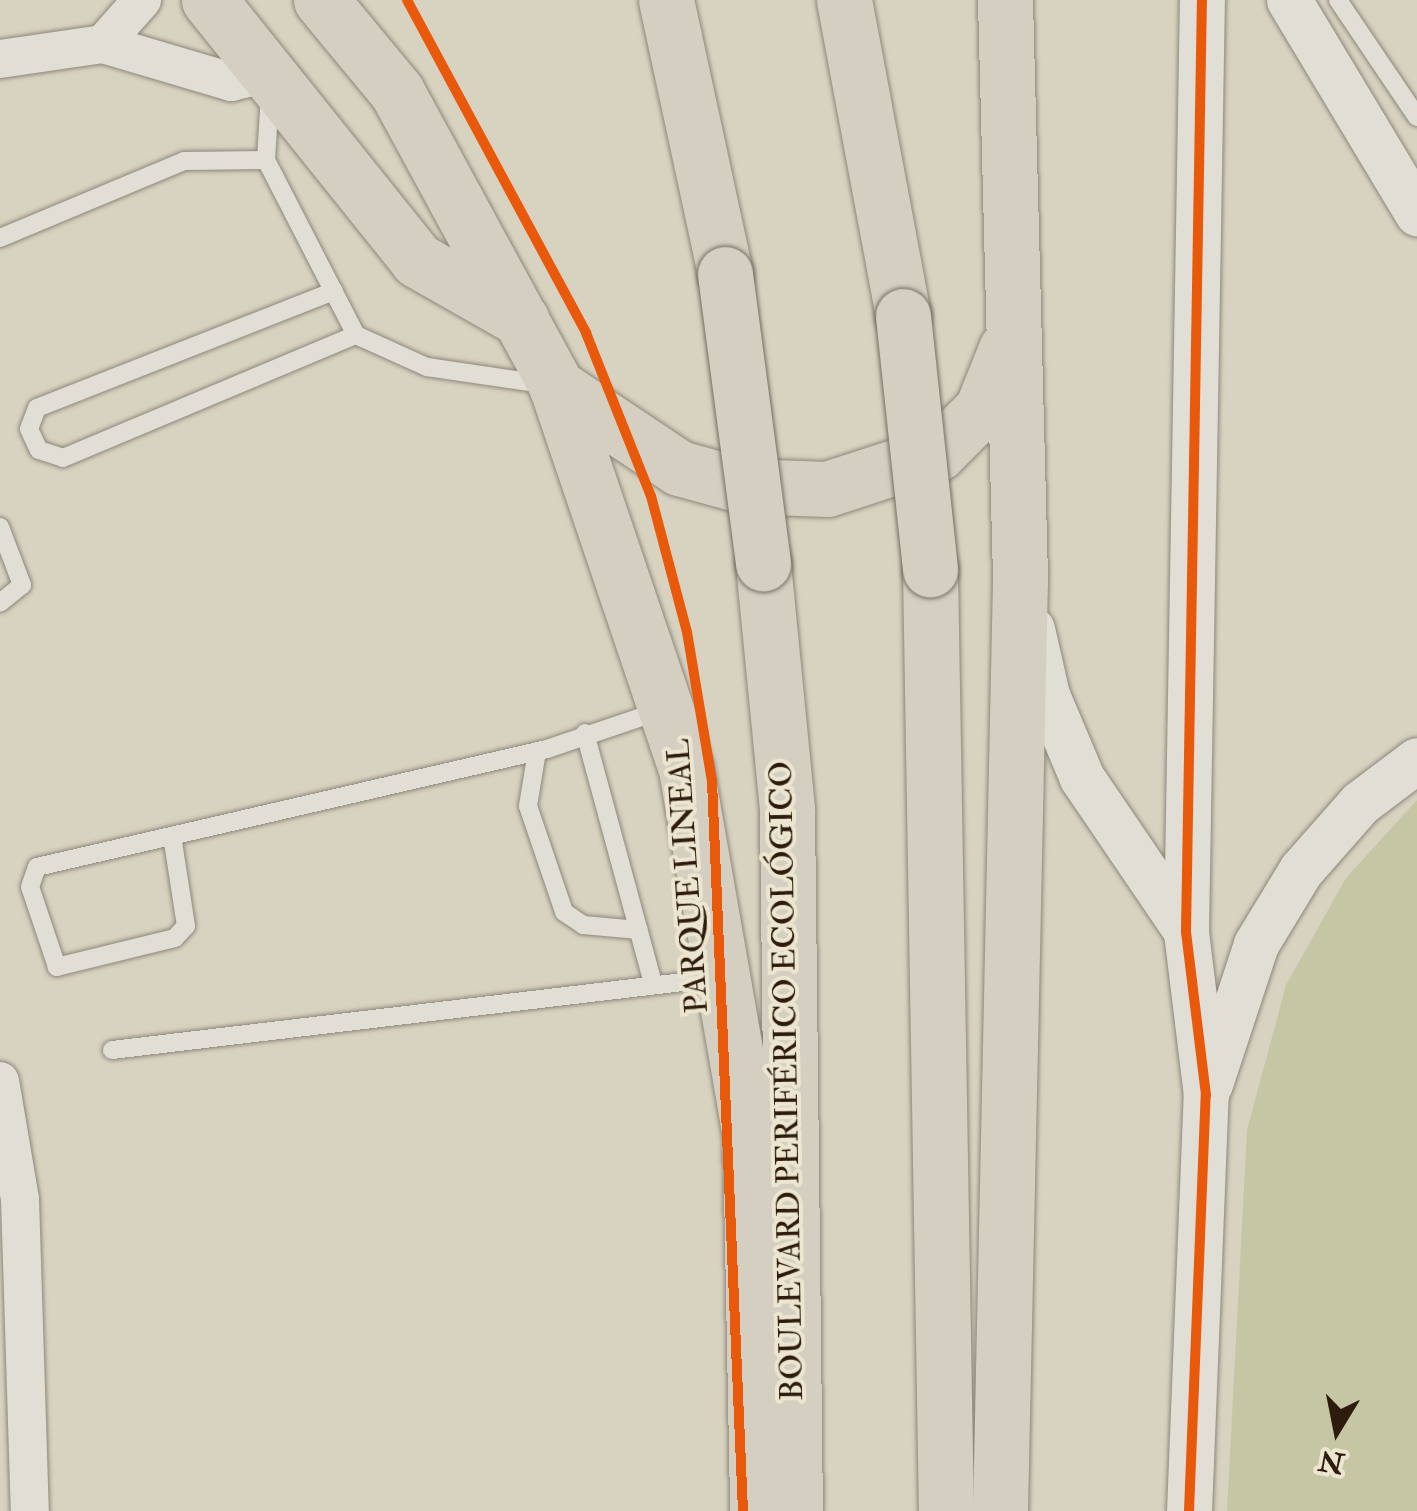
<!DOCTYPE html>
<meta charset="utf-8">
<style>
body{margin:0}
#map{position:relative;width:1417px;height:1511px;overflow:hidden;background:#d8d2c0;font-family:"IM FELL Double Pica",serif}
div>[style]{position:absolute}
.green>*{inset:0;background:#c5c7a4}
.roads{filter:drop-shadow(0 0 2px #8d877b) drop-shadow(0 0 2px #8d877b)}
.service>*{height:18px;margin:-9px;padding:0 9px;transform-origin:9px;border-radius:9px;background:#e1dfd5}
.minor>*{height:38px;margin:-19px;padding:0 19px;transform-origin:19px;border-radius:19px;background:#e1dfd5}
.tertiary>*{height:45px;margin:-22.5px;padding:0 22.5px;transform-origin:22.5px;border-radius:22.5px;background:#e1dfd5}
.trunk>*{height:55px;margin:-27.5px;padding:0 27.5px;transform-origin:27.5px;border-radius:27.5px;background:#d5cfc1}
.bridges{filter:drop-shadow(0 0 2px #746e63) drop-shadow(0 0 2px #746e63)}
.trunk-bridge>*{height:55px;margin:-27.5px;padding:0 27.5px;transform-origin:27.5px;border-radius:27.5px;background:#d5cfc1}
.cycleway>*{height:10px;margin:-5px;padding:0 5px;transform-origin:5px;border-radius:5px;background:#e8590c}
span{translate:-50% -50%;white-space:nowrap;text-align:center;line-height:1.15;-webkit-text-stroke:8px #ece6d0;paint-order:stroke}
.street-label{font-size:32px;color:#2d1b0d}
.north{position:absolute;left:1287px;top:1381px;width:100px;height:100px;-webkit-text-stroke:8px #ece6d0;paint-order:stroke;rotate:190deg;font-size:28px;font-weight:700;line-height:40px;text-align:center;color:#2d1b0d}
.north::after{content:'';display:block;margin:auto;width:35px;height:45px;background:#2d1b0d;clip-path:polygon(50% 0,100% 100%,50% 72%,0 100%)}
</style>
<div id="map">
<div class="green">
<i style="clip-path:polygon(1417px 800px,1417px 1511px,1227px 1511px,1247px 1130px,1286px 985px,1346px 878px)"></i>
</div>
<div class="roads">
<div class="service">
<i style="left:1338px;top:0;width:141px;rotate:56deg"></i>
<i style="left:270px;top:93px;width:67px;rotate:93.4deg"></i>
<i style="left:266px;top:160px;width:197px;rotate:62.8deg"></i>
<i style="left:356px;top:335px;width:78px;rotate:24.3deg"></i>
<i style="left:427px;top:367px;width:116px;rotate:8.4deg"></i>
<i style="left:0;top:238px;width:199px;rotate:-22.7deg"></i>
<i style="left:184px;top:161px;width:82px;rotate:-0.7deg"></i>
<i style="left:334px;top:291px;width:319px;rotate:158.5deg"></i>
<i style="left:37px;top:408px;width:22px;rotate:111deg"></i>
<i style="left:29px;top:429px;width:23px;rotate:65deg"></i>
<i style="left:39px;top:450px;width:25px;rotate:18deg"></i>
<i style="left:63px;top:458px;width:318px;rotate:-22.8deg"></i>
<i style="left:0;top:527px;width:62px;rotate:69.2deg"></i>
<i style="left:22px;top:585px;width:28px;rotate:141deg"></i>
<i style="left:585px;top:733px;width:260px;rotate:74.8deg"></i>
<i style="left:537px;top:751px;width:56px;rotate:99.3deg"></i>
<i style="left:528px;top:806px;width:112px;rotate:71.2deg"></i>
<i style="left:564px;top:912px;width:23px;rotate:34deg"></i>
<i style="left:583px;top:925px;width:56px;rotate:5.1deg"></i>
<i style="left:173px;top:842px;width:85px;rotate:81.2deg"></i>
<i style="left:186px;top:926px;width:16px;rotate:133deg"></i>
<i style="left:175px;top:938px;width:122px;rotate:166.2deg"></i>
<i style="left:57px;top:967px;width:84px;rotate:-108.6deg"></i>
<i style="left:30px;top:887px;width:21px;rotate:-71deg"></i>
<i style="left:37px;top:867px;width:523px;rotate:-13.03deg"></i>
<i style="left:547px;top:749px;width:118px;rotate:-18.7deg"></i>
<i style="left:112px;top:1050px;width:609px;rotate:-6.79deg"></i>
</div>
<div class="minor">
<i style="left:103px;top:44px;width:59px;rotate:-48.4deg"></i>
<i style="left:0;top:59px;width:104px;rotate:-8.3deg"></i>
<i style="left:103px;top:44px;width:134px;rotate:16.5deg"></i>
<i style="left:231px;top:82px;width:42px;rotate:-13.7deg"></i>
<i style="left:0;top:1081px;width:120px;rotate:80.4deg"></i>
<i style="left:20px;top:1199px;width:312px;rotate:88.2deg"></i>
</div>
<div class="tertiary">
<i style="left:1289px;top:0;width:249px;rotate:59deg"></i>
<i style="left:1032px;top:629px;width:68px;rotate:77.2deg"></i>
<i style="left:1047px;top:695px;width:90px;rotate:67.1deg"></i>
<i style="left:1082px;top:778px;width:185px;rotate:55.8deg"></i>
<i style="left:1210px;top:1084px;width:147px;rotate:-71.8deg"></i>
<i style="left:1256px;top:944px;width:87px;rotate:-58.7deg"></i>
<i style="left:1301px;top:870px;width:89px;rotate:-48.6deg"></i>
<i style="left:1360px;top:803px;width:71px;rotate:-37deg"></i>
<i style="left:1189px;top:1511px;width:416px;rotate:-87.7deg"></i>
<i style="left:1206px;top:1095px;width:165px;rotate:-97deg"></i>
<i style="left:1186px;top:931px;width:931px;rotate:-89.02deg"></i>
</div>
<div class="trunk">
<i style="left:209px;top:0;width:333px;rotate:51.3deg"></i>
<i style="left:417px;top:260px;width:120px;rotate:29.6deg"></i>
<i style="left:321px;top:0;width:119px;rotate:50.4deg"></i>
<i style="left:397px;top:92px;width:333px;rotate:61.5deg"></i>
<i style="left:556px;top:385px;width:405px;rotate:71.3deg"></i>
<i style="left:686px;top:769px;width:374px;rotate:80.1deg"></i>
<i style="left:750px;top:1137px;width:374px;rotate:88.9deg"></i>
<i style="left:666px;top:0;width:280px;rotate:77.8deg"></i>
<i style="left:844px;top:0;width:321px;rotate:79.4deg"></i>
<i style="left:556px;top:386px;width:148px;rotate:33.7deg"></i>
<i style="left:679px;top:468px;width:68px;rotate:15.3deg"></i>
<i style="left:745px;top:486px;width:82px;rotate:2.1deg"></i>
<i style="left:827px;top:489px;width:117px;rotate:-18deg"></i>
<i style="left:938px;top:453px;width:62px;rotate:-45deg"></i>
<i style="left:982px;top:409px;width:65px;rotate:-68.2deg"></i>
<i style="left:763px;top:564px;width:246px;rotate:84.4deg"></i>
<i style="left:787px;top:809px;width:702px;rotate:89.35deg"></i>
<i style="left:930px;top:570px;width:941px;rotate:89.03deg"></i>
<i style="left:1000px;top:1511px;width:934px;rotate:-88.77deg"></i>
<i style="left:1020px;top:577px;width:577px;rotate:-91.49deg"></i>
</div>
</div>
<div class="bridges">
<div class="trunk-bridge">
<i style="left:725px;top:274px;width:292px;rotate:82.5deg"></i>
<i style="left:903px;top:316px;width:255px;rotate:83.9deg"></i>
</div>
</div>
<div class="cycleway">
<i style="left:407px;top:0;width:378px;rotate:61.7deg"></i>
<i style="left:586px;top:333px;width:175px;rotate:68.3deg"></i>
<i style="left:651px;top:496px;width:141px;rotate:75.2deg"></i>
<i style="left:687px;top:632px;width:151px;rotate:80.5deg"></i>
<i style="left:712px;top:781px;width:731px;rotate:87.57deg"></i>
<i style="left:1189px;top:1511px;width:416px;rotate:-87.7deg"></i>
<i style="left:1206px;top:1095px;width:165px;rotate:-97deg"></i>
<i style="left:1186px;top:931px;width:931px;rotate:-89.02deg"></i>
</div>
<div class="street-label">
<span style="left:688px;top:876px;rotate:-94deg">PARQUE LINEAL</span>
<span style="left:787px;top:1081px;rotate:-91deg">BOULEVARD PERIFÉRICO ECOLÓGICO</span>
</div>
<div class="north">N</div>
</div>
